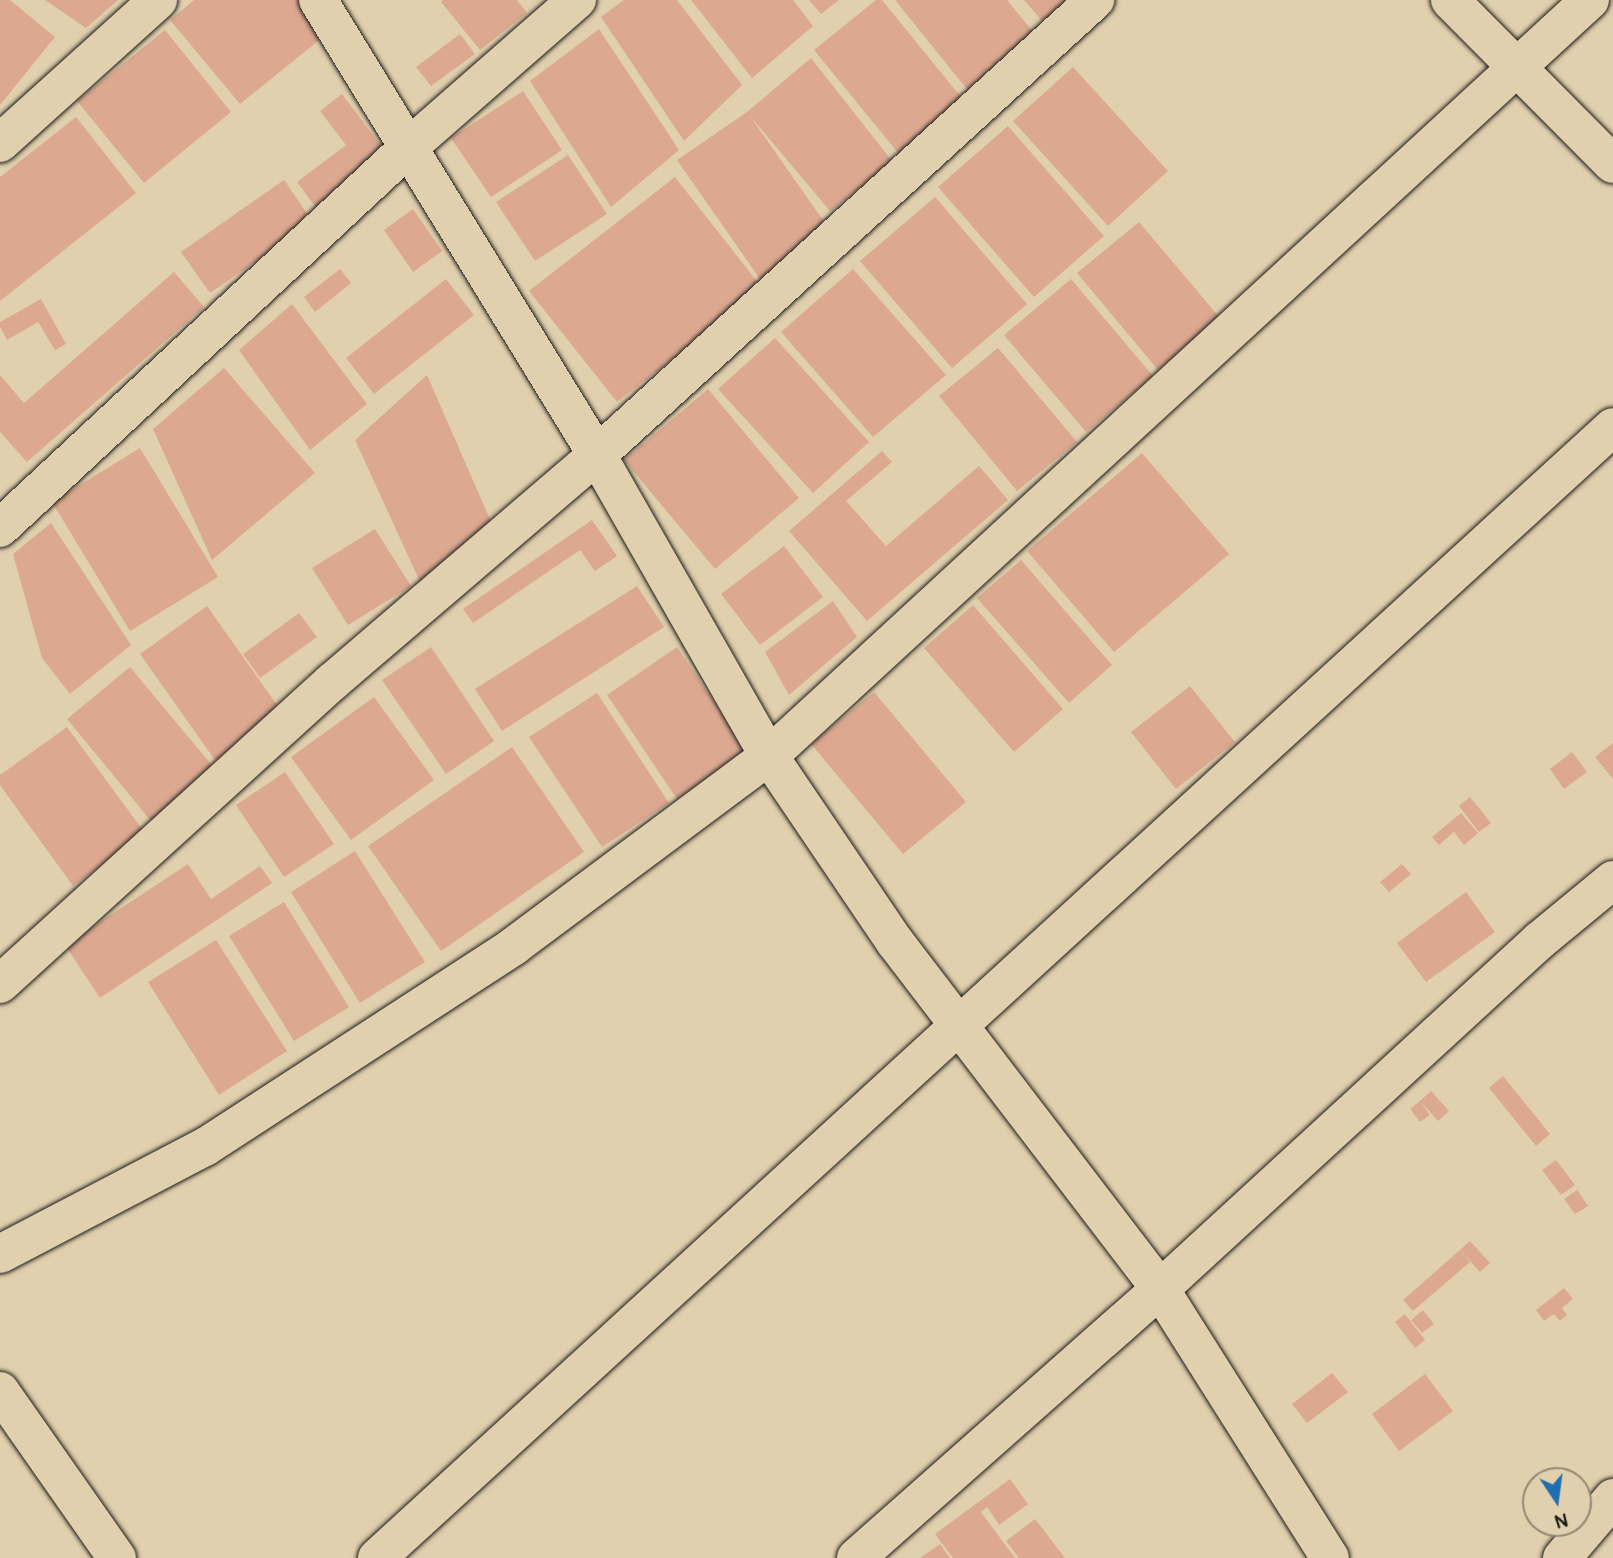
<!DOCTYPE html>
<style>
body{margin:0}
#map{position:relative;width:1613px;height:1558px;overflow:hidden;background:#e1d0ad;font-family:Pangolin,sans-serif}
div>[style]{position:absolute}
.building>*{inset:0;background:#dca990}
.roads{filter:drop-shadow(0 0 2px #1c1c1c) drop-shadow(0 0 2px #1c1c1c)}
.minor>*{height:38px;margin:-19px;padding:0 19px;transform-origin:19px;border-radius:19px;background:#e1d0ad}
span{translate:-50% -50%;white-space:nowrap;text-align:center;line-height:1.15;-webkit-text-stroke:6px #e1d0ad;paint-order:stroke}
.north{position:absolute;left:1522px;top:1467px;width:70px;height:70px;box-sizing:border-box;background:#e1d0ad;border:2px solid #928873;border-radius:50%;rotate:167deg;font-size:19px;font-weight:700;line-height:28px;text-align:center;color:#1c1c1c}
.north::after{content:'';display:block;margin:auto;width:24px;height:32px;background:#1f6fb2;clip-path:polygon(50% 0,100% 100%,50% 72%,0 100%)}
</style>
<div id="map">
<div class="building">
<i style="clip-path:polygon(0 0,10px 0,55px 37px,0 105px)"></i>
<i style="clip-path:polygon(45px 0,118px 0,86px 28px)"></i>
<i style="clip-path:polygon(194px 0,301px 0,328px 33px,240px 104px,170px 20px)"></i>
<i style="clip-path:polygon(443px 0,517px 0,527px 13px,480px 50px,441px 2px)"></i>
<i style="clip-path:polygon(624px 0,677px 0,742px 85px,684px 141px,601px 17px)"></i>
<i style="clip-path:polygon(691px 0,793px 0,813px 26px,752px 78px)"></i>
<i style="clip-path:polygon(809px 0,839px 0,821px 14px)"></i>
<i style="clip-path:polygon(876px 0,882px 0,965px 102px,899px 154px,814px 50px)"></i>
<i style="clip-path:polygon(895px 0,1007px 0,1038px 38px,970px 93px)"></i>
<i style="clip-path:polygon(1024px 0,1070px 0,1044px 23px)"></i>
<i style="clip-path:polygon(599px 29px,679px 150px,611px 207px,530px 81px)"></i>
<i style="clip-path:polygon(165px 30px,231px 112px,144px 183px,77px 101px)"></i>
<i style="clip-path:polygon(460px 34px,475px 54px,431px 86px,416px 67px)"></i>
<i style="clip-path:polygon(811px 58px,893px 162px,830px 211px,750px 116px,832px 233px,762px 282px,677px 160px,747px 112px)"></i>
<i style="clip-path:polygon(1073px 67px,1168px 171px,1108px 226px,1013px 121px)"></i>
<i style="clip-path:polygon(523px 91px,562px 150px,491px 197px,451px 138px)"></i>
<i style="clip-path:polygon(342px 94px,388px 155px,317px 209px,297px 182px,346px 145px,320px 111px)"></i>
<i style="clip-path:polygon(76px 117px,136px 193px,0 301px,0 177px)"></i>
<i style="clip-path:polygon(1008px 126px,1104px 236px,1034px 297px,938px 187px)"></i>
<i style="clip-path:polygon(568px 155px,607px 214px,535px 261px,496px 202px)"></i>
<i style="clip-path:polygon(675px 177px,763px 289px,617px 402px,529px 291px)"></i>
<i style="clip-path:polygon(284px 180px,313px 222px,210px 293px,181px 252px)"></i>
<i style="clip-path:polygon(935px 197px,1027px 304px,952px 368px,860px 261px)"></i>
<i style="clip-path:polygon(413px 209px,442px 251px,413px 272px,384px 230px)"></i>
<i style="clip-path:polygon(1139px 222px,1220px 318px,1158px 370px,1077px 273px)"></i>
<i style="clip-path:polygon(340px 269px,351px 283px,315px 312px,304px 297px)"></i>
<i style="clip-path:polygon(853px 269px,946px 375px,873px 437px,781px 332px)"></i>
<i style="clip-path:polygon(174px 272px,204px 307px,27px 462px,0 432px,0 375px,24px 403px)"></i>
<i style="clip-path:polygon(446px 279px,474px 315px,374px 394px,346px 358px)"></i>
<i style="clip-path:polygon(1071px 279px,1153px 376px,1086px 432px,1004px 335px)"></i>
<i style="clip-path:polygon(41px 299px,66px 344px,55px 350px,38px 322px,7px 340px,0 327px,0 322px)"></i>
<i style="clip-path:polygon(292px 304px,367px 404px,310px 450px,239px 350px)"></i>
<i style="clip-path:polygon(775px 338px,869px 442px,813px 493px,718px 389px)"></i>
<i style="clip-path:polygon(998px 348px,1077px 442px,1017px 491px,939px 396px)"></i>
<i style="clip-path:polygon(224px 368px,315px 473px,212px 560px,153px 429px)"></i>
<i style="clip-path:polygon(427px 375px,492px 524px,421px 584px,355px 440px)"></i>
<i style="clip-path:polygon(708px 389px,799px 498px,715px 569px,624px 460px)"></i>
<i style="clip-path:polygon(140px 448px,218px 577px,130px 631px,52px 502px)"></i>
<i style="clip-path:polygon(882px 451px,892px 462px,846px 501px,886px 546px,979px 466px,1008px 500px,867px 621px,789px 531px)"></i>
<i style="clip-path:polygon(1142px 453px,1229px 554px,1114px 652px,1027px 551px)"></i>
<i style="clip-path:polygon(592px 520px,617px 556px,595px 571px,580px 550px,473px 623px,463px 609px)"></i>
<i style="clip-path:polygon(51px 523px,131px 645px,70px 694px,42px 658px,13px 554px)"></i>
<i style="clip-path:polygon(375px 529px,411px 586px,348px 625px,312px 568px)"></i>
<i style="clip-path:polygon(784px 546px,823px 597px,760px 645px,721px 594px)"></i>
<i style="clip-path:polygon(1021px 560px,1112px 665px,1069px 703px,977px 598px)"></i>
<i style="clip-path:polygon(637px 586px,664px 627px,502px 731px,475px 689px)"></i>
<i style="clip-path:polygon(833px 601px,857px 637px,789px 695px,765px 652px)"></i>
<i style="clip-path:polygon(973px 605px,1063px 709px,1014px 752px,924px 648px)"></i>
<i style="clip-path:polygon(207px 606px,284px 715px,217px 763px,140px 654px)"></i>
<i style="clip-path:polygon(299px 613px,317px 637px,260px 678px,243px 654px)"></i>
<i style="clip-path:polygon(431px 647px,494px 741px,446px 774px,382px 680px)"></i>
<i style="clip-path:polygon(677px 647px,748px 752px,677px 799px,607px 695px)"></i>
<i style="clip-path:polygon(130px 667px,215px 769px,151px 821px,67px 719px)"></i>
<i style="clip-path:polygon(1190px 686px,1235px 742px,1176px 789px,1131px 732px)"></i>
<i style="clip-path:polygon(874px 692px,966px 802px,903px 854px,811px 744px)"></i>
<i style="clip-path:polygon(597px 693px,669px 803px,602px 847px,529px 737px)"></i>
<i style="clip-path:polygon(374px 697px,434px 780px,351px 840px,291px 757px)"></i>
<i style="clip-path:polygon(67px 727px,145px 833px,73px 886px,0 785px,0 775px)"></i>
<i style="clip-path:polygon(1613px 743px,1613px 779px,1595px 757px)"></i>
<i style="clip-path:polygon(512px 747px,584px 852px,441px 951px,368px 846px)"></i>
<i style="clip-path:polygon(1572px 752px,1587px 772px,1564px 789px,1550px 769px)"></i>
<i style="clip-path:polygon(285px 772px,334px 844px,284px 877px,236px 805px)"></i>
<i style="clip-path:polygon(1470px 797px,1491px 823px,1479px 832px,1459px 806px)"></i>
<i style="clip-path:polygon(1461px 813px,1478px 833px,1464px 845px,1454px 832px,1439px 845px,1432px 837px)"></i>
<i style="clip-path:polygon(355px 851px,425px 962px,360px 1003px,291px 892px)"></i>
<i style="clip-path:polygon(188px 864px,211px 899px,260px 866px,272px 883px,100px 998px,65px 945px)"></i>
<i style="clip-path:polygon(1402px 864px,1411px 874px,1389px 892px,1380px 882px)"></i>
<i style="clip-path:polygon(1466px 892px,1495px 932px,1426px 982px,1397px 943px)"></i>
<i style="clip-path:polygon(284px 902px,349px 1007px,294px 1041px,229px 936px)"></i>
<i style="clip-path:polygon(216px 940px,287px 1051px,219px 1095px,148px 982px)"></i>
<i style="clip-path:polygon(1503px 1076px,1550px 1134px,1536px 1146px,1489px 1088px)"></i>
<i style="clip-path:polygon(1431px 1091px,1449px 1111px,1438px 1121px,1420px 1101px)"></i>
<i style="clip-path:polygon(1420px 1101px,1430px 1115px,1420px 1122px,1410px 1109px)"></i>
<i style="clip-path:polygon(1556px 1160px,1575px 1185px,1561px 1195px,1542px 1170px)"></i>
<i style="clip-path:polygon(1577px 1190px,1588px 1206px,1575px 1214px,1564px 1199px)"></i>
<i style="clip-path:polygon(1470px 1241px,1490px 1263px,1480px 1272px,1460px 1250px)"></i>
<i style="clip-path:polygon(1460px 1250px,1470px 1262px,1413px 1311px,1403px 1300px)"></i>
<i style="clip-path:polygon(1564px 1288px,1573px 1299px,1562px 1308px,1567px 1315px,1560px 1321px,1554px 1314px,1544px 1321px,1536px 1310px)"></i>
<i style="clip-path:polygon(1423px 1310px,1434px 1324px,1422px 1333px,1411px 1320px)"></i>
<i style="clip-path:polygon(1405px 1314px,1425px 1340px,1415px 1348px,1395px 1322px)"></i>
<i style="clip-path:polygon(1332px 1373px,1348px 1392px,1307px 1423px,1292px 1404px)"></i>
<i style="clip-path:polygon(1425px 1374px,1453px 1411px,1399px 1451px,1372px 1414px)"></i>
<i style="clip-path:polygon(1010px 1479px,1028px 1504px,999px 1525px,987px 1507px,981px 1512px,1015px 1558px,953px 1558px,935px 1534px)"></i>
<i style="clip-path:polygon(1035px 1519px,1065px 1558px,1019px 1558px,1006px 1541px)"></i>
<i style="clip-path:polygon(940px 1544px,950px 1558px,920px 1558px)"></i>
</div>
<div class="roads">
<div class="minor">
<i style="left:318px;top:0;width:534px;rotate:58.48deg"></i>
<i style="left:597px;top:455px;width:347px;rotate:60.3deg"></i>
<i style="left:769px;top:756px;width:225px;rotate:55.9deg"></i>
<i style="left:895px;top:942px;width:437px;rotate:52.6deg"></i>
<i style="left:1160px;top:1289px;width:318px;rotate:57.7deg"></i>
<i style="left:1450px;top:0;width:231px;rotate:45.2deg"></i>
<i style="left:0;top:143px;width:213px;rotate:-42.1deg"></i>
<i style="left:0;top:528px;width:560px;rotate:-42.98deg"></i>
<i style="left:410px;top:146px;width:222px;rotate:-41.2deg"></i>
<i style="left:0;top:984px;width:449px;rotate:-42.3deg"></i>
<i style="left:332px;top:682px;width:349px;rotate:-40.6deg"></i>
<i style="left:597px;top:455px;width:675px;rotate:-42.42deg"></i>
<i style="left:0;top:1254px;width:231px;rotate:-27.6deg"></i>
<i style="left:205px;top:1147px;width:369px;rotate:-33deg"></i>
<i style="left:514px;top:946px;width:318px;rotate:-36.7deg"></i>
<i style="left:769px;top:756px;width:1116px;rotate:-42.64deg"></i>
<i style="left:0;top:1391px;width:204px;rotate:55deg"></i>
<i style="left:377px;top:1558px;width:1675px;rotate:-42.46deg"></i>
<i style="left:856px;top:1558px;width:406px;rotate:-41.5deg"></i>
<i style="left:1160px;top:1289px;width:515px;rotate:-42.56deg"></i>
<i style="left:1539px;top:941px;width:96px;rotate:-39.5deg"></i>
<i style="left:1562px;top:1558px;width:79px;rotate:-49.6deg"></i>
</div>
</div>
<div class="north">N</div>
</div>
